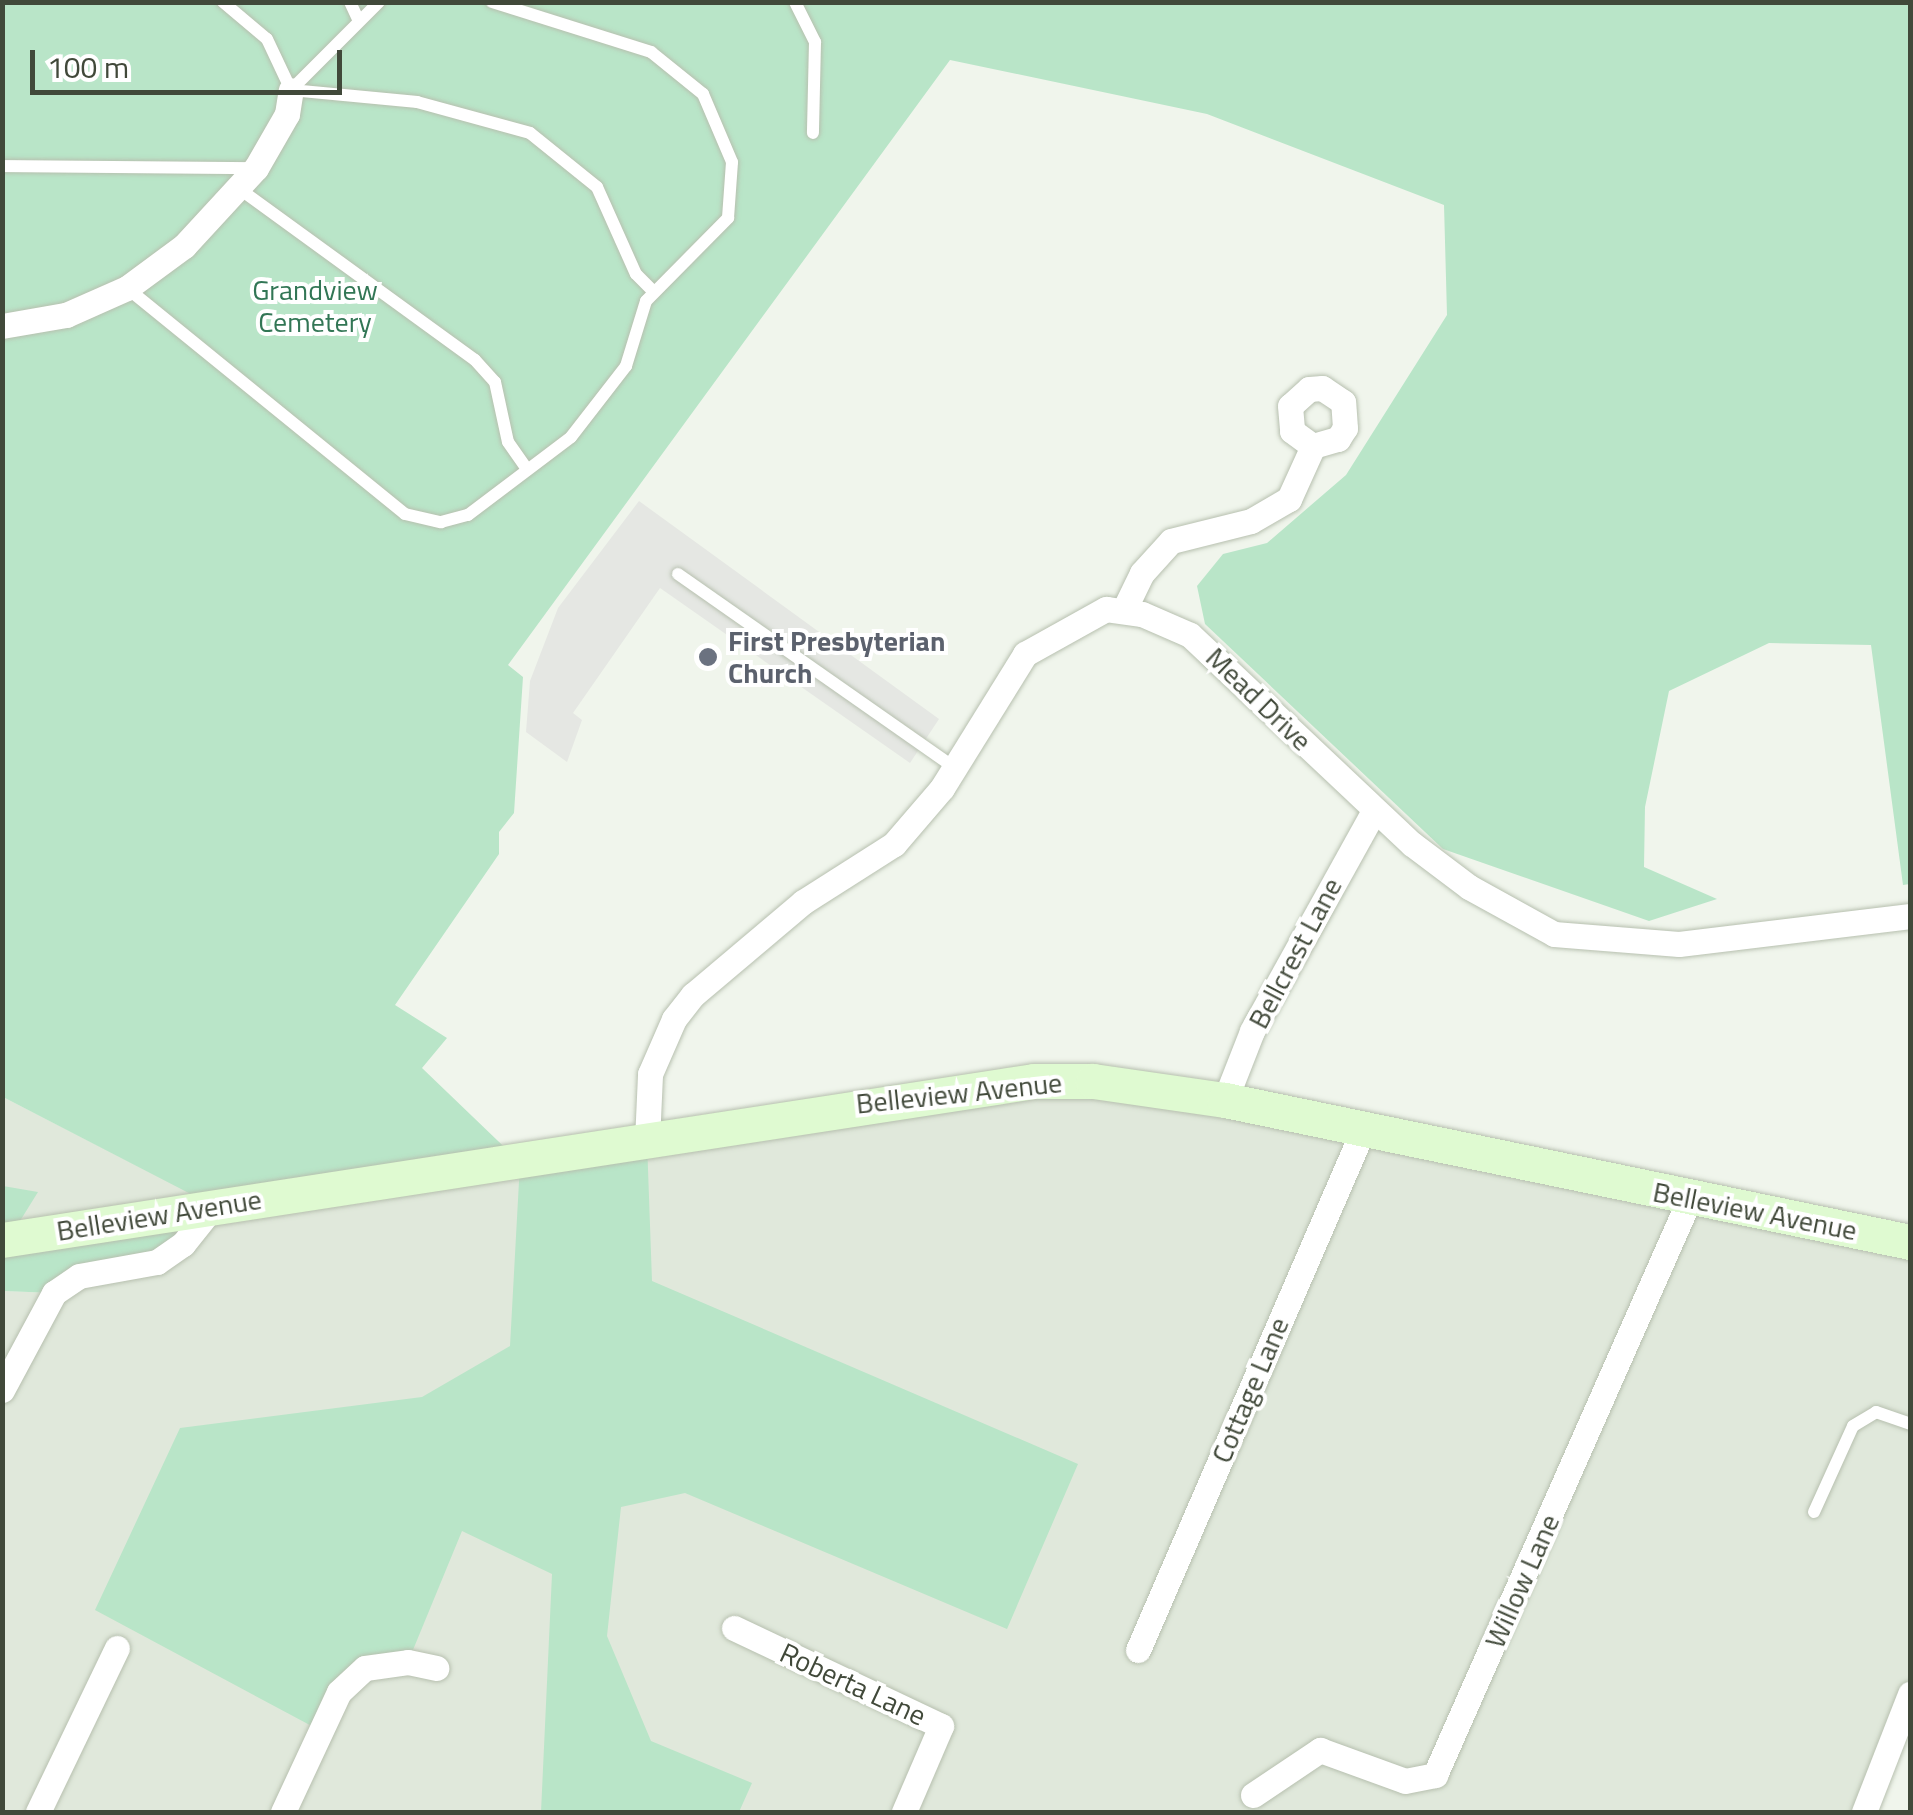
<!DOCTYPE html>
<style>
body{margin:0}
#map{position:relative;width:1913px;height:1815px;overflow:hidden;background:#f0f5ec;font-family:"Titillium Web",sans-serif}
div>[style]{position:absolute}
.residential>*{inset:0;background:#e0e8db}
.green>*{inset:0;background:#b9e5c8}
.parking>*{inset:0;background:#e5e7e3}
.roads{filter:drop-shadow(0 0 2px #b7c0af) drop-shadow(0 0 2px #b7c0af)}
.lane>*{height:12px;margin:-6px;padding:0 6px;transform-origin:6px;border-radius:6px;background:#fff}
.street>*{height:25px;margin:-12.5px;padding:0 12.5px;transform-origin:12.5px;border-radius:12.5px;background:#fff}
.secondary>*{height:35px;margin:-17.5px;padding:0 17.5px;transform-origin:17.5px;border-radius:17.5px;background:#dffad1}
.dots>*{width:28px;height:28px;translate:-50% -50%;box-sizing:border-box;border:5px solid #fff;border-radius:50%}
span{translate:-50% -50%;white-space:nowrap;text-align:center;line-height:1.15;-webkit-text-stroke:8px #fff;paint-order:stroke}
.park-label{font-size:28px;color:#327655}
.worship-label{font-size:28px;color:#5b616d;font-weight:700}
.left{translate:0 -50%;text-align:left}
.street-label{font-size:28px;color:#41493a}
.frame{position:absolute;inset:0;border:5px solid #41493a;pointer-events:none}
.scale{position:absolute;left:30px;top:50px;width:312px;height:45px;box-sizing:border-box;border:5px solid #41493a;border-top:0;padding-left:12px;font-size:30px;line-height:35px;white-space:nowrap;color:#41493a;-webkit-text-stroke:8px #fff;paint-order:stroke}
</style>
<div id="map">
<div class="residential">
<i style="clip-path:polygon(1034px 1081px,1910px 1242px,1910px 1694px,1864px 1812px,3px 1812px,3px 1291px,53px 1293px,3px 1240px,3px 1097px,214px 1205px)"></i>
</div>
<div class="green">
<i style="clip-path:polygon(2px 3px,1910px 3px,1910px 884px,1903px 885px,1871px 645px,1769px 643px,1669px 691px,1645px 807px,1644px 867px,1717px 899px,1649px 921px,1443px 849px,1205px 624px,1197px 586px,1223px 554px,1267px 543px,1346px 475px,1447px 315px,1444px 205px,1207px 114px,950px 60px,508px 665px,523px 677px,514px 813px,499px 832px,499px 854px,395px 1005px,447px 1038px,422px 1068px,520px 1162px,647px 1141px,652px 1281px,1078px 1464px,1007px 1629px,685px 1493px,621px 1507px,607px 1636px,651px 1741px,752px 1783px,739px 1812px,541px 1812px,552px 1574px,462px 1531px,408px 1662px,365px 1668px,321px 1731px,95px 1610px,180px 1428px,422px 1397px,510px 1346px,520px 1163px,214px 1205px,183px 1244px,54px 1293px,3px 1291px,3px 1186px,38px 1192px,10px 1237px,212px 1205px,3px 1097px)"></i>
</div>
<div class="parking">
<i style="clip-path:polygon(639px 501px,939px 719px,910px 763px,660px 588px,573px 713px,582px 720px,567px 762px,526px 732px,530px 681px,558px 608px)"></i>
</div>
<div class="roads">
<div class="lane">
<i style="left:223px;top:2px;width:57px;rotate:40.1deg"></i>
<i style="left:267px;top:39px;width:56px;rotate:64.8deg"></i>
<i style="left:350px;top:2px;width:21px;rotate:65deg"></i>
<i style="left:795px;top:2px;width:45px;rotate:63.4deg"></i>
<i style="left:815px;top:42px;width:91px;rotate:91.3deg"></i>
<i style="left:291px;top:90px;width:127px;rotate:5.4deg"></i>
<i style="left:417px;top:102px;width:117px;rotate:15.3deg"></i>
<i style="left:530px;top:133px;width:86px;rotate:38.9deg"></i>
<i style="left:597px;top:187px;width:95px;rotate:65.9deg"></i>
<i style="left:636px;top:274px;width:25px;rotate:45deg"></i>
<i style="left:291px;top:90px;width:124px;rotate:-45deg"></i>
<i style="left:2px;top:166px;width:252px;rotate:0.5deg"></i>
<i style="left:241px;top:190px;width:289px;rotate:36deg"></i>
<i style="left:475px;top:360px;width:30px;rotate:48deg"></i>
<i style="left:495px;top:382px;width:61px;rotate:77.8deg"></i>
<i style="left:508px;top:442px;width:29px;rotate:55deg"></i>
<i style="left:127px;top:288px;width:358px;rotate:39.1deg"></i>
<i style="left:405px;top:514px;width:37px;rotate:13deg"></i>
<i style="left:441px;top:522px;width:28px;rotate:-15deg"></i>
<i style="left:468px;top:515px;width:129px;rotate:-37.1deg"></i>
<i style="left:571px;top:437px;width:90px;rotate:-52.2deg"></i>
<i style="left:626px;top:366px;width:68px;rotate:-72.9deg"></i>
<i style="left:646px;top:301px;width:117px;rotate:-45.3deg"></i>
<i style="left:728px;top:218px;width:56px;rotate:-85.9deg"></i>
<i style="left:732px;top:162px;width:74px;rotate:-113.1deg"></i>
<i style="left:703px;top:94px;width:67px;rotate:-141.1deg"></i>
<i style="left:651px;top:52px;width:167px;rotate:-162.5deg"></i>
<i style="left:678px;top:574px;width:337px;rotate:35deg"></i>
<i style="left:1814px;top:1512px;width:94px;rotate:-65.6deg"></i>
<i style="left:1853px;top:1426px;width:27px;rotate:-31deg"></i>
<i style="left:1876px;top:1412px;width:36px;rotate:19deg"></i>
</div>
<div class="street">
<i style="left:2px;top:326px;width:65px;rotate:-9.8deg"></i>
<i style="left:66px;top:315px;width:67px;rotate:-23.9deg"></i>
<i style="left:127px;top:288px;width:71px;rotate:-36.4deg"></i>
<i style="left:184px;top:246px;width:106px;rotate:-47.3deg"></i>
<i style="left:256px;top:168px;width:62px;rotate:-60.1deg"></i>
<i style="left:287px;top:114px;width:24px;rotate:-81deg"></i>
<i style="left:1124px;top:610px;width:41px;rotate:-64.1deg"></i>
<i style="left:1142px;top:573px;width:43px;rotate:-47.8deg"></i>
<i style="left:1171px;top:541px;width:82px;rotate:-14deg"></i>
<i style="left:1251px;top:521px;width:44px;rotate:-30.1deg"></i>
<i style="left:1289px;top:499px;width:58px;rotate:-65.6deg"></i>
<i style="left:1313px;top:446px;width:26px;rotate:-16deg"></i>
<i style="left:1338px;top:439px;width:13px;rotate:-58deg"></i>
<i style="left:1345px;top:428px;width:26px;rotate:-94deg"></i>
<i style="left:1343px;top:402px;width:25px;rotate:-146deg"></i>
<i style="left:1322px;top:388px;width:13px;rotate:176deg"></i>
<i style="left:1309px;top:389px;width:25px;rotate:138deg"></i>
<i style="left:1290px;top:406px;width:25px;rotate:85deg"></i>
<i style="left:1292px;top:431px;width:26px;rotate:36deg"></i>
<i style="left:1225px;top:1100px;width:74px;rotate:-68.6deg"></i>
<i style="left:1252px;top:1031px;width:252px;rotate:-61deg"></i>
<i style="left:647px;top:1141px;width:67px;rotate:-87.4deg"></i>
<i style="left:650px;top:1074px;width:60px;rotate:-66.4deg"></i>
<i style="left:674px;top:1019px;width:31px;rotate:-52deg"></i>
<i style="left:693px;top:995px;width:144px;rotate:-40.2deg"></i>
<i style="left:803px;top:902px;width:108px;rotate:-32.5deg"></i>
<i style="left:894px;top:844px;width:74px;rotate:-49.4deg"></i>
<i style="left:942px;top:788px;width:158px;rotate:-58.2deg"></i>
<i style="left:1025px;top:654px;width:93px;rotate:-29.1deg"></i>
<i style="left:1106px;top:609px;width:36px;rotate:8deg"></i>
<i style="left:1142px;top:614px;width:52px;rotate:23.6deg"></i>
<i style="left:1190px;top:635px;width:305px;rotate:43.3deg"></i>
<i style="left:1412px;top:844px;width:71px;rotate:37deg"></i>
<i style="left:1469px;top:887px;width:97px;rotate:28.9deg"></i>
<i style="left:1554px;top:934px;width:125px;rotate:4.6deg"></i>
<i style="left:1679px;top:944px;width:233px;rotate:-6.9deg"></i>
<i style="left:2px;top:1390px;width:110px;rotate:-61.8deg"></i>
<i style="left:54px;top:1293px;width:30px;rotate:-34deg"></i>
<i style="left:79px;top:1276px;width:79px;rotate:-10.2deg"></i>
<i style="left:157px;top:1262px;width:32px;rotate:-35deg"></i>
<i style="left:183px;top:1244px;width:50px;rotate:-51.5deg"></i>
<i style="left:734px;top:1628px;width:229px;rotate:25.3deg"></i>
<i style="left:941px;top:1726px;width:94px;rotate:113.3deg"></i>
<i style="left:1138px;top:1650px;width:567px;rotate:-66.6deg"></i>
<i style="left:1253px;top:1795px;width:81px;rotate:-33.9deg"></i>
<i style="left:1320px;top:1750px;width:90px;rotate:20deg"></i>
<i style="left:1405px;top:1781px;width:31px;rotate:-11deg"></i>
<i style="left:1435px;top:1775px;width:631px;rotate:-66.16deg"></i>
<i style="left:38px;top:1812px;width:182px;rotate:-64.3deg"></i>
<i style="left:283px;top:1812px;width:132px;rotate:-65deg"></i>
<i style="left:339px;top:1692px;width:35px;rotate:-43deg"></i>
<i style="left:365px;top:1668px;width:43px;rotate:-7.9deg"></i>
<i style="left:408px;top:1662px;width:29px;rotate:12deg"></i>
<i style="left:1864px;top:1812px;width:127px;rotate:-68.7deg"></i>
</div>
<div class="secondary">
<i style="left:2px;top:1240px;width:1044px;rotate:-8.76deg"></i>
<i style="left:1034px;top:1081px;width:59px"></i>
<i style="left:1093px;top:1081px;width:133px;rotate:8.2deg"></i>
<i style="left:1225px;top:1100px;width:700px;rotate:11.71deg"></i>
</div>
</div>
<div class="dots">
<i style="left:708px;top:657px;background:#6b7280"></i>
</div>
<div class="park-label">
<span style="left:315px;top:306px">Grandview<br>Cemetery</span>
</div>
<div class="worship-label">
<span class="left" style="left:728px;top:657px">First Presbyterian<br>Church</span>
</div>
<div class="street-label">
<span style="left:1259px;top:699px;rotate:44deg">Mead Drive</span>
<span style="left:1295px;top:953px;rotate:-62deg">Bellcrest Lane</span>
<span style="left:959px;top:1093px;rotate:-6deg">Belleview Avenue</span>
<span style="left:1755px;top:1211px;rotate:11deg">Belleview Avenue</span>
<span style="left:159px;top:1215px;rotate:-9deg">Belleview Avenue</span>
<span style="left:1250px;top:1390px;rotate:-67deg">Cottage Lane</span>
<span style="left:1522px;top:1581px;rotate:-66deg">Willow Lane</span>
<span style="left:853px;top:1684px;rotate:25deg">Roberta Lane</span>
</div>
<div class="frame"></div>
<div class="scale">100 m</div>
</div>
